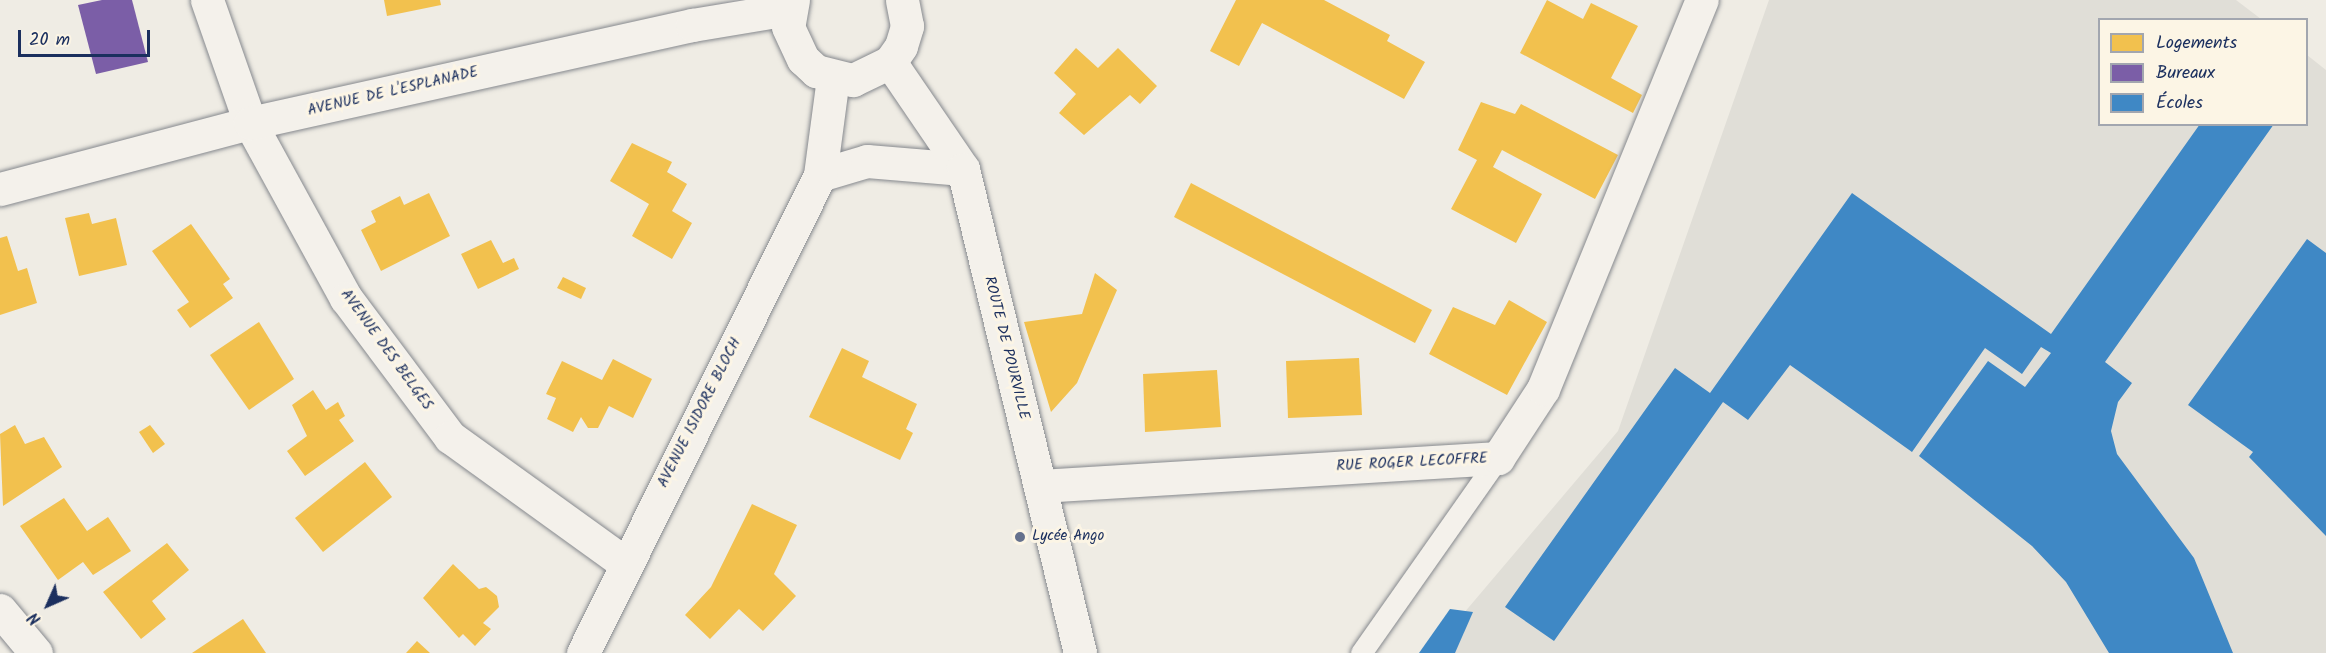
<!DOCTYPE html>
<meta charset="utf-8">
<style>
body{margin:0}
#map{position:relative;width:2326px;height:653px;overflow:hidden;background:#efece4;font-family:Kalam,sans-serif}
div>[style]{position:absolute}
.built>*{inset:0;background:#e0ded7}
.homes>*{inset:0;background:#f2c14e}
.offices>*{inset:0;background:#7b5ea7}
.schools>*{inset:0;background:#3f88c5}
.roads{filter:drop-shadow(0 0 2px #86898e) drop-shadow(0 0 2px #86898e)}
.lane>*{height:21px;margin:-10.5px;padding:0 10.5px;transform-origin:10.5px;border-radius:10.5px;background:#f4f1eb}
.street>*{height:33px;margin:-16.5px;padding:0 16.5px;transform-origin:16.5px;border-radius:16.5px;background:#f4f1eb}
.secondary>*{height:33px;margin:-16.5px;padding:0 16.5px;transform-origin:16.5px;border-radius:16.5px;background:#f4f1eb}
.dots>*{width:16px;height:16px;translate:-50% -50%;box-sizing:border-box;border:3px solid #fcf5e5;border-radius:50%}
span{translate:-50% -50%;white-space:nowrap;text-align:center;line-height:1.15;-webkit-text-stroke:6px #fcf5e5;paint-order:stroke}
.street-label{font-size:15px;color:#1b2f5e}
.poi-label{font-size:15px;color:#1b2f5e}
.left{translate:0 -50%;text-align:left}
.legend{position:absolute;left:2098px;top:18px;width:210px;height:108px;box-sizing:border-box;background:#fcf5e5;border:2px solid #a2a6af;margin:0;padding:8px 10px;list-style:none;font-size:18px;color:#1b2f5e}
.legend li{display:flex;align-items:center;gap:12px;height:30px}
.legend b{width:30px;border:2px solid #a2a6af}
.north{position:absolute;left:18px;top:575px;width:60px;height:60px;-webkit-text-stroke:4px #fcf5e5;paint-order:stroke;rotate:225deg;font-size:16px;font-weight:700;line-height:24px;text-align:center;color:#1b2f5e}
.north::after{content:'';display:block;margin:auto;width:21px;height:27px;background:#1b2f5e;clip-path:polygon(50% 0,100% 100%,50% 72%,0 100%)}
.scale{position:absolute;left:18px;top:30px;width:132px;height:27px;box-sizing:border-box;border:3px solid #1b2f5e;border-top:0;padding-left:8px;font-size:18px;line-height:21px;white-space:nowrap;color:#1b2f5e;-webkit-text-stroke:4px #fcf5e5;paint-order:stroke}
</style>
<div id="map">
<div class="built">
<i style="clip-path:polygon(1769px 0,2236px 0,2261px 19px,2100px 20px,2100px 124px,2306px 124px,2307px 55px,2326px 70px,2326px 653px,1430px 653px,1618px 431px)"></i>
</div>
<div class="homes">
<i style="clip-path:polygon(384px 0,440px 0,441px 5px,387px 16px)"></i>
<i style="clip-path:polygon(1236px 0,1324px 0,1390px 35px,1387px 41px,1425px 62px,1404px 99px,1262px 23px,1239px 66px,1210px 51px)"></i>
<i style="clip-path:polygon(1547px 0,1583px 19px,1591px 3px,1638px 26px,1611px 78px,1642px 95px,1633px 113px,1520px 53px)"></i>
<i style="clip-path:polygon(1076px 48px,1098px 68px,1118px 48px,1157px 86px,1140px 104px,1130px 95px,1084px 135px,1059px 113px,1076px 94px,1054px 73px)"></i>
<i style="clip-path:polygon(1481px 102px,1515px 114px,1521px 104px,1618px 155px,1595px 199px,1502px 150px,1493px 167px,1542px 194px,1516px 243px,1451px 209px,1477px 160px,1458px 150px)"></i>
<i style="clip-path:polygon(632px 143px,672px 162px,667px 172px,687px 184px,672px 211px,692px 223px,672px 259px,632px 236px,649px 204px,610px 181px)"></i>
<i style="clip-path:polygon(1191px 183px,1432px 310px,1415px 343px,1174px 217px)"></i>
<i style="clip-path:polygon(429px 193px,450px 236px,381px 271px,361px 230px,376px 222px,371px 211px,400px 196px,404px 205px)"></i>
<i style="clip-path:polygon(89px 213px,92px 224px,116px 218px,127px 265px,79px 276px,65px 218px)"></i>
<i style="clip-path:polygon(191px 224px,230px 279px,223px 284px,233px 298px,190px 328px,177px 310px,189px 302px,152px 251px)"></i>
<i style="clip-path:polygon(7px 236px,18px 271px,27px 268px,37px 303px,0 315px,0 238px)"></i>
<i style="clip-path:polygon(491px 240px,503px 263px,514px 258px,519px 269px,478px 289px,461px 254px)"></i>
<i style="clip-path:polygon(1095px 273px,1117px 290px,1077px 383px,1051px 412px,1024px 322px,1082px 314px)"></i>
<i style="clip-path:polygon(563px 277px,586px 288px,581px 299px,557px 288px)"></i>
<i style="clip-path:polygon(1509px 300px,1547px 322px,1507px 395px,1429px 354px,1453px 307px,1495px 325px)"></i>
<i style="clip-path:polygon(259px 322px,294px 379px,249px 410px,210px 355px)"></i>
<i style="clip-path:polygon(842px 348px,869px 361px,862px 377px,917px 404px,906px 429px,913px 433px,900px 460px,809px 417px)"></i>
<i style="clip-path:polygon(1359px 358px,1362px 415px,1288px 418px,1286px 361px)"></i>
<i style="clip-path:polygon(613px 359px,652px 379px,633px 418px,609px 406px,598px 428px,588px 428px,581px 417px,573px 432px,547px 419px,556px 398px,546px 394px,562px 361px,602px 380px)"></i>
<i style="clip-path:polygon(1217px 370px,1221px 427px,1145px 432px,1143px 374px)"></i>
<i style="clip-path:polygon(313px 390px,326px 410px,338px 402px,345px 416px,339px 420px,354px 441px,305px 476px,287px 451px,307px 436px,292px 405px)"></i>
<i style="clip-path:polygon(15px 425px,25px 444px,44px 437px,62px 467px,3px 506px,0 434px)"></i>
<i style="clip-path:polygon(150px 425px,165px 444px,153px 453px,139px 432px)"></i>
<i style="clip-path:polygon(365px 462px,392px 497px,323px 552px,295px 518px)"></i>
<i style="clip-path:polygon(64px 498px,87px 531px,108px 517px,131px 551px,93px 575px,83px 562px,58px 580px,20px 526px)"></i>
<i style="clip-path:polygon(752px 504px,797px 525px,774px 574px,796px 596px,763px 631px,739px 609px,710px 639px,685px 615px,711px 587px)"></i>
<i style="clip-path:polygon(167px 543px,189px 570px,152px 601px,166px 619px,141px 639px,103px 592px)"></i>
<i style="clip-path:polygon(453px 564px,479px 589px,486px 587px,497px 596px,499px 607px,483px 623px,491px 629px,475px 646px,463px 634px,459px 638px,423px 598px)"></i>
<i style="clip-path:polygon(243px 619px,266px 653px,192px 653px)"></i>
<i style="clip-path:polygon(417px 641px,430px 653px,406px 653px)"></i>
</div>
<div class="offices">
<i style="clip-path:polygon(102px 0,132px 0,148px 62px,96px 74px,78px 5px)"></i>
</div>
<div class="schools">
<i style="clip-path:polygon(2200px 124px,2274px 124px,2105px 362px,2132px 383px,2118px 402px,2111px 431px,2117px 454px,2194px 558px,2233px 653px,2109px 653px,2066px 582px,2032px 546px,1919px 456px,1988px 361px,2025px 387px,2051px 353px,2041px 347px,2022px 374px,1985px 348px,1912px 452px,1790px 365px,1748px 420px,1723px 402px,1554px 641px,1505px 607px,1675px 368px,1710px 393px,1852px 193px,2051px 334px)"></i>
<i style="clip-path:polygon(2307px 239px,2326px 253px,2326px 536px,2249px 457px,2253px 452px,2188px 405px)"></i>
<i style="clip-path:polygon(1450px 609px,1473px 612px,1455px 653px,1419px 653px)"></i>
</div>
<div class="roads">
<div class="lane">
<i style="left:1361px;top:653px;width:238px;rotate:-54.9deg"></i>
</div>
<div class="street">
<i style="left:207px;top:0;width:130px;rotate:70.7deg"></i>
<i style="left:250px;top:123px;width:200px;rotate:61.3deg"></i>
<i style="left:346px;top:298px;width:174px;rotate:53.2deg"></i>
<i style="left:450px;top:437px;width:216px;rotate:35.8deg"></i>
<i style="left:820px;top:175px;width:49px;rotate:-16.6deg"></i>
<i style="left:867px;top:161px;width:96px;rotate:4.8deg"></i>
<i style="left:0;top:189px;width:259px;rotate:-14.8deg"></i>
<i style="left:250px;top:123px;width:453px;rotate:-12.5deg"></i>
<i style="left:692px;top:25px;width:98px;rotate:-9.4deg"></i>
<i style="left:1040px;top:486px;width:459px;rotate:-3.5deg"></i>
<i style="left:1498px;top:458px;width:82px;rotate:-56.9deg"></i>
<i style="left:1543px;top:389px;width:420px;rotate:-67.8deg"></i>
<i style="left:0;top:610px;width:56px;rotate:50.1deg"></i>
<i style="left:583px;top:653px;width:534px;rotate:-63.63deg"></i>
<i style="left:820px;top:175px;width:98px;rotate:-82.4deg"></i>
</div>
<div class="secondary">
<i style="left:793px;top:0;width:27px;rotate:100deg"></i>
<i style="left:788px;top:27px;width:35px;rotate:65deg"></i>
<i style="left:803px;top:59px;width:18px;rotate:43deg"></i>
<i style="left:816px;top:71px;width:38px;rotate:14deg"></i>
<i style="left:853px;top:80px;width:41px;rotate:-25.9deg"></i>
<i style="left:890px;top:62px;width:19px;rotate:-55deg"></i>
<i style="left:901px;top:46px;width:21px;rotate:-73deg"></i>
<i style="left:907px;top:26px;width:26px;rotate:-101deg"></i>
<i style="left:890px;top:62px;width:130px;rotate:55.7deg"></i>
<i style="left:963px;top:169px;width:498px;rotate:76.4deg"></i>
</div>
</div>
<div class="dots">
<i style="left:1020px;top:537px;background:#65718d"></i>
</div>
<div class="street-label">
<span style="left:393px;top:92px;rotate:-13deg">AVENUE DE L'ESPLANADE</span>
<span style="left:1006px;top:348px;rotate:76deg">ROUTE DE POURVILLE</span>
<span style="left:386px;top:350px;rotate:54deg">AVENUE DES BELGES</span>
<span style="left:700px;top:413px;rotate:-63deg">AVENUE ISIDORE BLOCH</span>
<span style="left:1412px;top:463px;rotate:-3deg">RUE ROGER LECOFFRE</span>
</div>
<div class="poi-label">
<span class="left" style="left:1032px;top:537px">Lycée Ango</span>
</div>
<ul class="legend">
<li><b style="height:16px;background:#f2c14e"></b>Logements</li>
<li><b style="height:16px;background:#7b5ea7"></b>Bureaux</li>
<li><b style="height:16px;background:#3f88c5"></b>Écoles</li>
</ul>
<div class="north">N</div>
<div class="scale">20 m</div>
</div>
